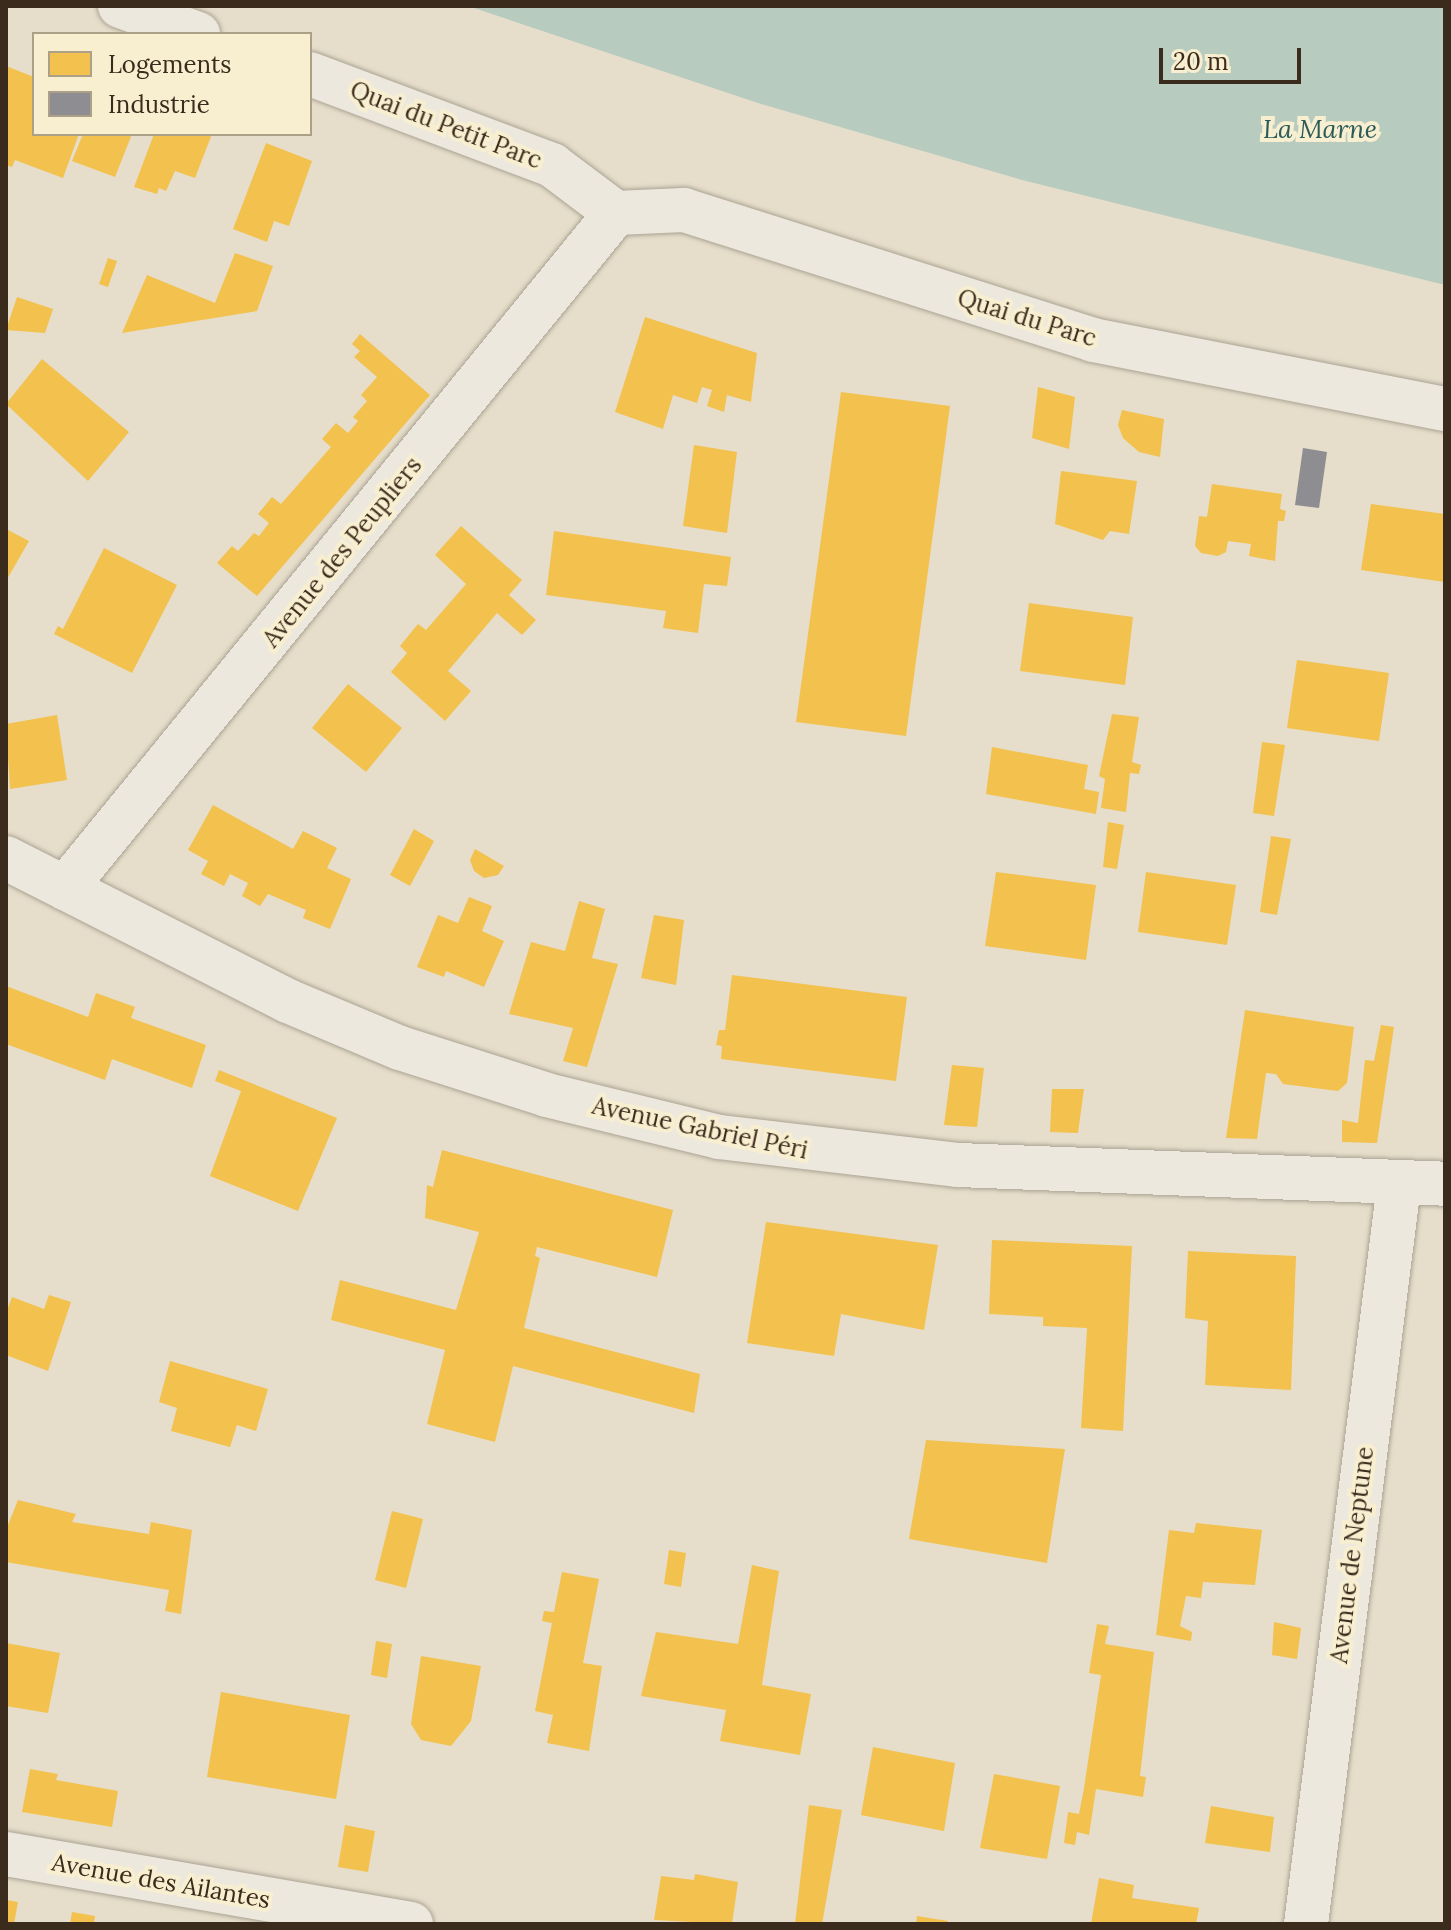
<!DOCTYPE html>
<meta charset="utf-8">
<style>
body{margin:0}
#map{position:relative;width:1451px;height:1930px;overflow:hidden;background:#e6deca;font-family:Lora,serif}
div>[style]{position:absolute}
.water>*{inset:0;background:#b7cbbf}
.homes>*{inset:0;background:#f2c14e}
.industry>*{inset:0;background:#8d8d92}
.roads{filter:drop-shadow(0 0 2px #aba394) drop-shadow(0 0 2px #aba394)}
.street>*{height:44px;margin:-22px;padding:0 22px;transform-origin:22px;border-radius:22px;background:#ede8dd}
span{translate:-50% -50%;white-space:nowrap;text-align:center;line-height:1.15;-webkit-text-stroke:8px #f8eed0;paint-order:stroke}
.street-label{font-size:24px;color:#3a2b1c}
.water-label{font-size:26px;color:#2a5b59;font-style:italic}
.frame{position:absolute;inset:0;border:8px solid #3a2b1c;pointer-events:none}
.legend{position:absolute;left:32px;top:32px;width:280px;height:104px;box-sizing:border-box;background:#f8eed0;border:2px solid #aca088;margin:0;padding:10px 14px;list-style:none;font-size:24px;color:#3a2b1c}
.legend li{display:flex;align-items:center;gap:16px;height:40px}
.legend b{width:40px;border:2px solid #aca088}
.scale{position:absolute;left:1159px;top:48px;width:142px;height:36px;box-sizing:border-box;border:4px solid #3a2b1c;border-top:0;padding-left:10px;font-size:24px;line-height:28px;white-space:nowrap;color:#3a2b1c;-webkit-text-stroke:6px #f8eed0;paint-order:stroke}
</style>
<div id="map">
<div class="water">
<i style="clip-path:polygon(468px 6px,1445px 6px,1445px 285px,1022px 180px,758px 103px)"></i>
</div>
<div class="homes">
<i style="clip-path:polygon(6px 66px,34px 77px,34px 134px,79px 134px,63px 178px,15px 160px,12px 167px,6px 165px)"></i>
<i style="clip-path:polygon(83px 134px,132px 134px,115px 177px,72px 161px)"></i>
<i style="clip-path:polygon(154px 134px,212px 134px,195px 178px,175px 171px,166px 191px,159px 188px,157px 194px,134px 187px)"></i>
<i style="clip-path:polygon(266px 143px,312px 161px,289px 226px,274px 221px,267px 242px,233px 229px)"></i>
<i style="clip-path:polygon(235px 253px,273px 266px,257px 311px,122px 333px,147px 275px,215px 303px)"></i>
<i style="clip-path:polygon(108px 258px,117px 261px,108px 287px,99px 284px)"></i>
<i style="clip-path:polygon(17px 297px,53px 309px,45px 333px,6px 330px)"></i>
<i style="clip-path:polygon(645px 317px,757px 353px,751px 402px,727px 395px,724px 412px,707px 406px,712px 390px,702px 387px,697px 403px,673px 395px,663px 429px,615px 412px)"></i>
<i style="clip-path:polygon(360px 334px,430px 395px,257px 596px,217px 563px,232px 546px,238px 551px,254px 533px,259px 536px,269px 523px,258px 514px,272px 497px,281px 504px,331px 447px,322px 439px,336px 423px,348px 433px,358px 421px,353px 417px,367px 401px,361px 395px,377px 377px,354px 357px,360px 351px,352px 344px)"></i>
<i style="clip-path:polygon(42px 359px,129px 432px,88px 481px,6px 404px)"></i>
<i style="clip-path:polygon(1038px 387px,1075px 397px,1069px 449px,1032px 438px)"></i>
<i style="clip-path:polygon(841px 392px,950px 406px,906px 736px,796px 722px)"></i>
<i style="clip-path:polygon(1122px 410px,1164px 419px,1160px 457px,1139px 452px,1123px 438px,1118px 425px)"></i>
<i style="clip-path:polygon(694px 445px,737px 452px,727px 533px,683px 526px)"></i>
<i style="clip-path:polygon(1061px 471px,1137px 481px,1129px 534px,1110px 531px,1103px 540px,1055px 524px)"></i>
<i style="clip-path:polygon(1212px 484px,1282px 494px,1280px 509px,1286px 511px,1284px 521px,1278px 521px,1275px 561px,1249px 556px,1251px 544px,1228px 541px,1226px 552px,1218px 556px,1201px 553px,1195px 546px,1199px 516px,1207px 517px)"></i>
<i style="clip-path:polygon(1371px 504px,1445px 514px,1445px 582px,1361px 570px)"></i>
<i style="clip-path:polygon(461px 526px,522px 580px,509px 595px,536px 620px,522px 635px,497px 613px,448px 671px,471px 691px,445px 721px,391px 672px,407px 653px,400px 646px,418px 624px,426px 630px,466px 584px,435px 555px)"></i>
<i style="clip-path:polygon(6px 529px,29px 541px,6px 581px)"></i>
<i style="clip-path:polygon(554px 531px,731px 557px,727px 586px,704px 584px,698px 633px,663px 628px,666px 611px,546px 595px)"></i>
<i style="clip-path:polygon(104px 548px,177px 585px,132px 673px,54px 634px,58px 626px,63px 629px)"></i>
<i style="clip-path:polygon(1029px 603px,1133px 617px,1125px 685px,1020px 671px)"></i>
<i style="clip-path:polygon(1297px 660px,1389px 673px,1379px 741px,1287px 728px)"></i>
<i style="clip-path:polygon(348px 684px,402px 728px,366px 772px,312px 728px)"></i>
<i style="clip-path:polygon(1112px 714px,1139px 717px,1132px 762px,1141px 765px,1139px 774px,1130px 773px,1126px 812px,1101px 808px,1105px 779px,1099px 776px)"></i>
<i style="clip-path:polygon(57px 715px,67px 780px,10px 789px,6px 724px)"></i>
<i style="clip-path:polygon(1262px 742px,1285px 745px,1274px 816px,1253px 813px)"></i>
<i style="clip-path:polygon(992px 747px,1088px 765px,1084px 789px,1099px 792px,1096px 814px,986px 794px)"></i>
<i style="clip-path:polygon(213px 805px,293px 849px,303px 831px,337px 848px,327px 868px,351px 879px,330px 929px,303px 918px,306px 910px,268px 894px,260px 906px,242px 896px,248px 883px,230px 874px,224px 886px,201px 874px,208px 861px,188px 850px)"></i>
<i style="clip-path:polygon(1108px 822px,1124px 825px,1117px 869px,1103px 867px)"></i>
<i style="clip-path:polygon(414px 829px,434px 841px,410px 886px,390px 875px)"></i>
<i style="clip-path:polygon(1271px 836px,1291px 839px,1277px 915px,1260px 912px)"></i>
<i style="clip-path:polygon(475px 849px,504px 866px,498px 875px,484px 878px,474px 871px,470px 860px)"></i>
<i style="clip-path:polygon(996px 872px,1096px 885px,1086px 960px,985px 946px)"></i>
<i style="clip-path:polygon(1146px 872px,1236px 885px,1227px 945px,1138px 932px)"></i>
<i style="clip-path:polygon(469px 897px,492px 906px,482px 931px,504px 941px,484px 987px,446px 971px,444px 977px,417px 967px,438px 915px,458px 923px)"></i>
<i style="clip-path:polygon(579px 901px,605px 909px,592px 958px,618px 964px,587px 1067px,563px 1061px,573px 1028px,509px 1014px,531px 942px,565px 951px)"></i>
<i style="clip-path:polygon(654px 915px,684px 920px,676px 985px,641px 978px)"></i>
<i style="clip-path:polygon(732px 975px,907px 997px,896px 1081px,721px 1059px,722px 1046px,716px 1045px,719px 1030px,725px 1030px)"></i>
<i style="clip-path:polygon(6px 986px,88px 1017px,96px 993px,135px 1007px,131px 1018px,206px 1045px,192px 1088px,112px 1059px,105px 1080px,6px 1044px)"></i>
<i style="clip-path:polygon(1245px 1010px,1354px 1027px,1347px 1083px,1338px 1091px,1283px 1084px,1276px 1074px,1266px 1073px,1257px 1139px,1226px 1138px)"></i>
<i style="clip-path:polygon(1381px 1025px,1394px 1027px,1377px 1143px,1342px 1142px,1342px 1120px,1358px 1123px,1365px 1060px,1374px 1061px)"></i>
<i style="clip-path:polygon(952px 1065px,984px 1068px,977px 1127px,944px 1125px)"></i>
<i style="clip-path:polygon(219px 1070px,337px 1118px,298px 1211px,210px 1176px,241px 1091px,215px 1081px)"></i>
<i style="clip-path:polygon(1052px 1089px,1084px 1089px,1078px 1133px,1050px 1132px)"></i>
<i style="clip-path:polygon(442px 1150px,673px 1210px,657px 1277px,537px 1247px,535px 1256px,540px 1258px,524px 1328px,700px 1374px,694px 1413px,513px 1366px,495px 1442px,427px 1424px,445px 1350px,331px 1320px,340px 1280px,456px 1310px,479px 1232px,425px 1218px,427px 1185px,433px 1187px)"></i>
<i style="clip-path:polygon(766px 1222px,938px 1245px,924px 1330px,841px 1314px,834px 1356px,747px 1343px)"></i>
<i style="clip-path:polygon(992px 1240px,1132px 1246px,1123px 1431px,1081px 1428px,1087px 1328px,1043px 1326px,1043px 1317px,989px 1314px)"></i>
<i style="clip-path:polygon(1188px 1251px,1296px 1256px,1291px 1390px,1205px 1385px,1208px 1321px,1185px 1318px)"></i>
<i style="clip-path:polygon(49px 1295px,71px 1302px,48px 1371px,6px 1355px,6px 1313px,12px 1297px,44px 1309px)"></i>
<i style="clip-path:polygon(170px 1361px,268px 1389px,256px 1431px,237px 1425px,230px 1447px,171px 1431px,177px 1408px,159px 1402px)"></i>
<i style="clip-path:polygon(926px 1440px,1065px 1449px,1047px 1563px,909px 1539px)"></i>
<i style="clip-path:polygon(18px 1500px,76px 1514px,72px 1522px,149px 1534px,151px 1522px,192px 1530px,181px 1614px,165px 1611px,169px 1590px,6px 1562px,8px 1525px)"></i>
<i style="clip-path:polygon(392px 1511px,423px 1519px,406px 1588px,375px 1580px)"></i>
<i style="clip-path:polygon(1196px 1523px,1262px 1530px,1255px 1585px,1203px 1582px,1201px 1598px,1186px 1596px,1180px 1626px,1192px 1632px,1191px 1641px,1156px 1635px,1169px 1530px,1194px 1533px)"></i>
<i style="clip-path:polygon(669px 1550px,686px 1553px,681px 1587px,664px 1584px)"></i>
<i style="clip-path:polygon(752px 1565px,779px 1571px,762px 1685px,811px 1694px,800px 1755px,720px 1741px,726px 1710px,641px 1696px,656px 1632px,738px 1644px)"></i>
<i style="clip-path:polygon(562px 1572px,599px 1579px,583px 1663px,602px 1666px,589px 1751px,547px 1743px,553px 1715px,535px 1711px,552px 1623px,542px 1621px,544px 1611px,554px 1612px)"></i>
<i style="clip-path:polygon(1274px 1622px,1301px 1628px,1297px 1659px,1272px 1655px)"></i>
<i style="clip-path:polygon(1097px 1624px,1109px 1626px,1105px 1644px,1154px 1652px,1140px 1776px,1146px 1777px,1143px 1797px,1096px 1789px,1089px 1835px,1077px 1832px,1075px 1845px,1064px 1843px,1068px 1812px,1079px 1814px,1084px 1788px,1101px 1675px,1089px 1673px)"></i>
<i style="clip-path:polygon(376px 1641px,392px 1644px,387px 1678px,371px 1675px)"></i>
<i style="clip-path:polygon(6px 1643px,60px 1653px,48px 1713px,6px 1706px)"></i>
<i style="clip-path:polygon(421px 1656px,481px 1666px,471px 1721px,451px 1746px,421px 1740px,411px 1724px)"></i>
<i style="clip-path:polygon(221px 1692px,350px 1715px,336px 1799px,207px 1777px)"></i>
<i style="clip-path:polygon(873px 1747px,955px 1763px,944px 1831px,861px 1815px)"></i>
<i style="clip-path:polygon(30px 1769px,58px 1774px,56px 1780px,118px 1791px,112px 1827px,22px 1812px)"></i>
<i style="clip-path:polygon(994px 1774px,1060px 1786px,1047px 1859px,980px 1848px)"></i>
<i style="clip-path:polygon(809px 1805px,842px 1810px,822px 1924px,795px 1924px)"></i>
<i style="clip-path:polygon(1211px 1806px,1274px 1817px,1270px 1852px,1205px 1843px)"></i>
<i style="clip-path:polygon(345px 1825px,375px 1831px,368px 1872px,338px 1867px)"></i>
<i style="clip-path:polygon(695px 1874px,738px 1882px,732px 1924px,654px 1920px,661px 1876px,694px 1880px)"></i>
<i style="clip-path:polygon(1099px 1878px,1134px 1885px,1132px 1898px,1199px 1908px,1196px 1924px,1091px 1924px)"></i>
<i style="clip-path:polygon(6px 1900px,18px 1902px,14px 1924px,6px 1924px)"></i>
<i style="clip-path:polygon(72px 1912px,95px 1916px,94px 1924px,70px 1924px)"></i>
<i style="clip-path:polygon(917px 1916px,948px 1921px,948px 1924px,916px 1924px)"></i>
</div>
<div class="industry">
<i style="clip-path:polygon(1303px 448px,1327px 452px,1319px 508px,1295px 505px)"></i>
</div>
<div class="roads">
<div class="street">
<i style="left:120px;top:6px;width:83px;rotate:19.7deg"></i>
<i style="left:310px;top:74px;width:259px;rotate:20.6deg"></i>
<i style="left:552px;top:165px;width:80px;rotate:36.9deg"></i>
<i style="left:616px;top:213px;width:68px;rotate:-2.5deg"></i>
<i style="left:684px;top:210px;width:429px;rotate:17.6deg"></i>
<i style="left:1093px;top:340px;width:359px;rotate:11.1deg"></i>
<i style="left:6px;top:858px;width:316px;rotate:26.9deg"></i>
<i style="left:288px;top:1001px;width:121px;rotate:22.8deg"></i>
<i style="left:400px;top:1048px;width:154px;rotate:17.7deg"></i>
<i style="left:547px;top:1095px;width:177px;rotate:13.7deg"></i>
<i style="left:719px;top:1137px;width:241px;rotate:6.7deg"></i>
<i style="left:958px;top:1165px;width:487px;rotate:2.2deg"></i>
<i style="left:65px;top:888px;width:871px;rotate:-50.78deg"></i>
<i style="left:6px;top:1854px;width:411px;rotate:9.8deg"></i>
<i style="left:1306px;top:1924px;width:745px;rotate:-82.83deg"></i>
</div>
</div>
<div class="street-label">
<span style="left:446px;top:125px;rotate:21deg">Quai du Petit Parc</span>
<span style="left:1027px;top:318px;rotate:17deg">Quai du Parc</span>
<span style="left:342px;top:552px;rotate:-51deg">Avenue des Peupliers</span>
<span style="left:700px;top:1128px;rotate:12deg">Avenue Gabriel Péri</span>
<span style="left:1352px;top:1555px;rotate:-83deg">Avenue de Neptune</span>
<span style="left:161px;top:1881px;rotate:10deg">Avenue des Ailantes</span>
</div>
<div class="water-label">
<span style="left:1320px;top:129px">La Marne</span>
</div>
<div class="frame"></div>
<ul class="legend">
<li><b style="height:22px;background:#f2c14e"></b>Logements</li>
<li><b style="height:22px;background:#8d8d92"></b>Industrie</li>
</ul>
<div class="scale">20 m</div>
</div>
